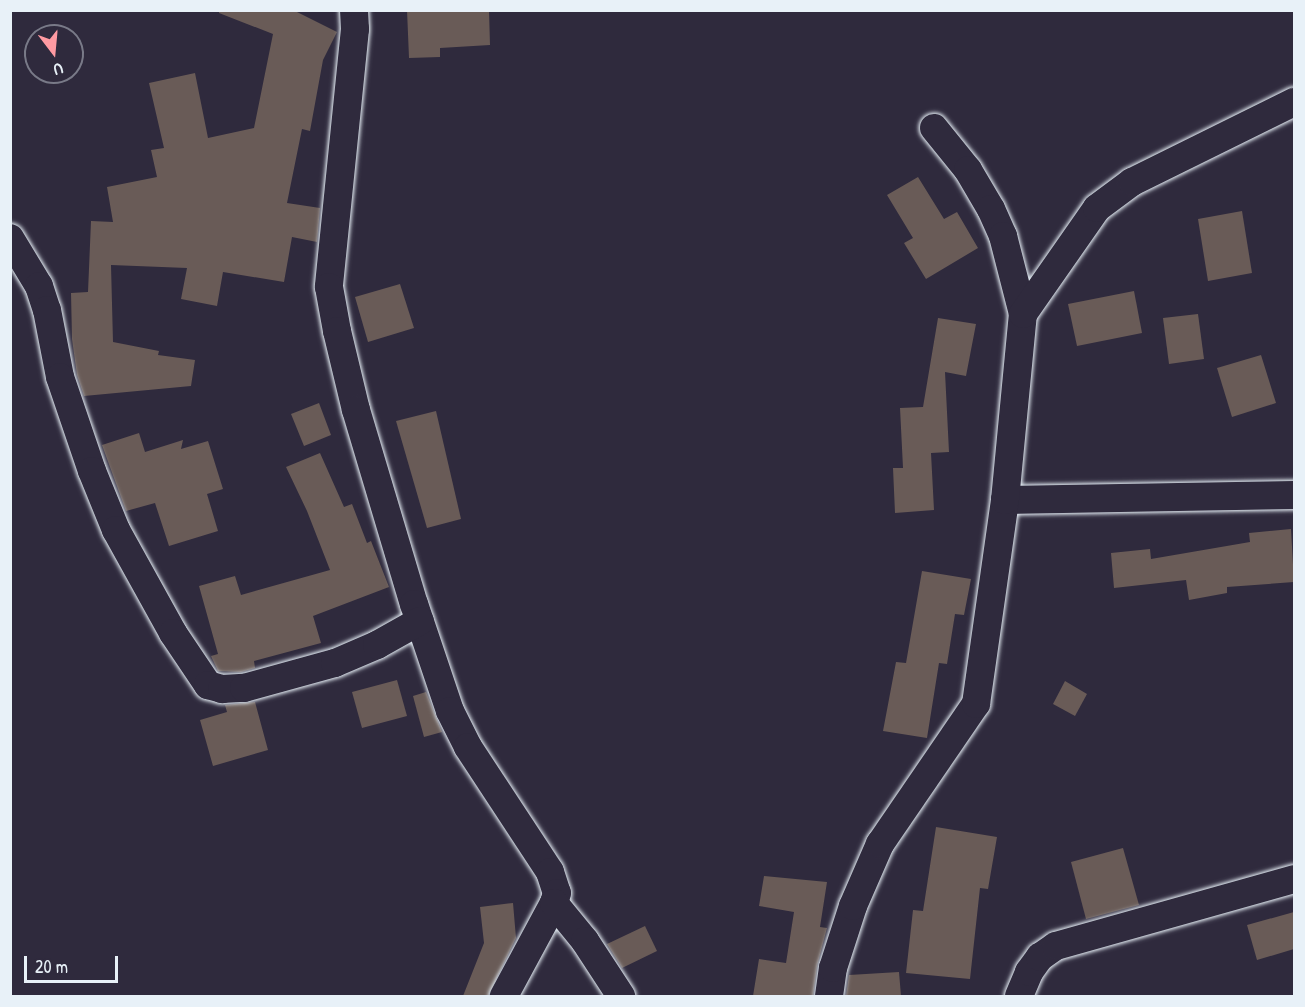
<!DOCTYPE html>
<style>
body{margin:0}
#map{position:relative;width:1305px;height:1007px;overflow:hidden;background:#2f2a3d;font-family:"Patrick Hand",sans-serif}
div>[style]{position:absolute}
.building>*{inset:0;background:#695b57}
.roads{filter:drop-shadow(0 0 2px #e8f1f8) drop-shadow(0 0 2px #e8f1f8)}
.street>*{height:28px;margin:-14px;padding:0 14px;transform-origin:14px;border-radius:14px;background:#2f2a3d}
span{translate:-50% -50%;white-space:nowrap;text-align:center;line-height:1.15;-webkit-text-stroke:4.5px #2f2a3d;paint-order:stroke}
.frame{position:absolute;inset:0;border:12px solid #e8f1f8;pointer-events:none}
.north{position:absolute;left:24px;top:24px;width:60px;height:60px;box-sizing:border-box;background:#2f2a3d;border:2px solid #797a88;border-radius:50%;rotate:164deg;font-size:16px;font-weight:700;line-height:24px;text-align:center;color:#e8f1f8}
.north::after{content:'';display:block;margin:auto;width:21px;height:27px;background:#ff9aa2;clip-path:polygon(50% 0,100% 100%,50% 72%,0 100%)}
.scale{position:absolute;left:24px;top:956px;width:94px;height:27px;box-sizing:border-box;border:3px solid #e8f1f8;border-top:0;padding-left:8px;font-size:18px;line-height:21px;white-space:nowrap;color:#e8f1f8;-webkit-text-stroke:4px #2f2a3d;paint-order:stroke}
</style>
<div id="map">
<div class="building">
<i style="clip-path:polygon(219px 10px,293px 10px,337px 32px,323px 60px,310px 131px,302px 129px,287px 203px,320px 208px,317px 242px,292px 237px,284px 282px,223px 272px,217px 306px,181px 299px,187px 268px,111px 265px,113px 342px,159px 351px,158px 355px,195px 360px,191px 386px,84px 396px,77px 375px,72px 339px,71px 293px,88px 292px,91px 221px,113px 222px,107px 187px,157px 177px,151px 150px,164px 148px,149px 83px,195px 73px,208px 138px,254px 128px,273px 34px,219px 13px)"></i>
<i style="clip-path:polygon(407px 10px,489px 10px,490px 45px,440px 48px,440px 57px,409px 58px)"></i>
<i style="clip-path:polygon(918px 177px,944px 219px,957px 212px,978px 248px,926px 279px,904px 243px,913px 238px,887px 195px)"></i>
<i style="clip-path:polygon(1242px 211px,1252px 273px,1208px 281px,1198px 219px)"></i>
<i style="clip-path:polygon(400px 284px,414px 328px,368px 342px,355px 297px)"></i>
<i style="clip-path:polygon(1134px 291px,1142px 333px,1077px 346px,1068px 304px)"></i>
<i style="clip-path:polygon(1198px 314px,1204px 359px,1169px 364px,1163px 318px)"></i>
<i style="clip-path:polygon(938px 318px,976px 324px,966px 376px,945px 372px,949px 452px,931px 453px,934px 510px,895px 513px,893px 468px,903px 468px,900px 408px,923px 407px)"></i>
<i style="clip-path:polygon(1261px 355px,1276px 403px,1232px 417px,1217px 368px)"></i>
<i style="clip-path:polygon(319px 403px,331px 435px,304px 446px,291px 414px)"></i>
<i style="clip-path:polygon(436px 411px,461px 519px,427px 528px,396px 421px)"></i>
<i style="clip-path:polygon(139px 433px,145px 452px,183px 440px,181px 449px,208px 441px,223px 489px,207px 494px,218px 531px,169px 546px,155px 503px,126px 511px,102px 445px)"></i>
<i style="clip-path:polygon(320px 453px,344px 507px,352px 504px,367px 543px,371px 541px,389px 587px,313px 616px,321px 643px,254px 661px,255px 668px,241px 672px,218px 671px,211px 656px,218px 654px,199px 586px,235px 576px,241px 595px,330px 570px,307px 511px,286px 467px)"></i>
<i style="clip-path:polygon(1291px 529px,1294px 582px,1227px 587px,1227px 593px,1189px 600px,1186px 580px,1114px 588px,1111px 553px,1150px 549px,1151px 559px,1250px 542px,1249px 533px)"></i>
<i style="clip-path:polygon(922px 571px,971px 579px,964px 615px,955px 614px,947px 664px,939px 663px,927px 738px,883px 731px,896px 662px,906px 663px)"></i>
<i style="clip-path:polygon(397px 680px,407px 716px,362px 728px,352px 692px)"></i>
<i style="clip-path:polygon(1065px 681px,1087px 694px,1075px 716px,1053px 704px)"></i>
<i style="clip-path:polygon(426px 692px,442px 732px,424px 737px,413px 696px)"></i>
<i style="clip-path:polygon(255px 702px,268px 750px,213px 766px,200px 720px,227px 712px,225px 705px)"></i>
<i style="clip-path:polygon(936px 827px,997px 837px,988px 889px,980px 888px,970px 979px,906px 973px,913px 910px,923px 911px)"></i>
<i style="clip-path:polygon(1123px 848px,1139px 905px,1086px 919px,1071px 862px)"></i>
<i style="clip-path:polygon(764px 876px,827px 882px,820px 927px,827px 928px,817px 966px,813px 996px,753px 996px,759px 959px,786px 963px,794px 912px,759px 906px)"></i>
<i style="clip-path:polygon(513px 903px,516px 938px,488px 996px,463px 996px,484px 943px,480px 907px)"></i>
<i style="clip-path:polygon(1294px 912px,1294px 949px,1257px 960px,1247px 925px)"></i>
<i style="clip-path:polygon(645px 926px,657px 951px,622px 968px,607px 944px)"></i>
<i style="clip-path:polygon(899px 972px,901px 996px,846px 996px,849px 975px)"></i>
</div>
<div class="roads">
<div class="street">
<i style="left:354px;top:10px;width:19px;rotate:87deg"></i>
<i style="left:355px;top:29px;width:259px;rotate:95.8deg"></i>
<i style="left:329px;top:287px;width:45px;rotate:79.7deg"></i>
<i style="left:337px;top:331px;width:81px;rotate:76.5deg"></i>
<i style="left:356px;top:410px;width:202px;rotate:73.4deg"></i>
<i style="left:414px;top:604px;width:113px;rotate:71.4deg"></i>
<i style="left:450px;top:711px;width:40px;rotate:63.4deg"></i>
<i style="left:468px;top:747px;width:149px;rotate:56.7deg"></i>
<i style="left:550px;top:872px;width:22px;rotate:72deg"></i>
<i style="left:557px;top:893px;width:10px;rotate:107deg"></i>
<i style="left:554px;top:903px;width:106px;rotate:118.3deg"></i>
<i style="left:934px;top:128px;width:54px;rotate:51deg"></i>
<i style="left:968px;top:170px;width:45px;rotate:59.5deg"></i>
<i style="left:991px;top:209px;width:30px;rotate:66deg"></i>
<i style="left:1003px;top:236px;width:81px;rotate:75.6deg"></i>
<i style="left:10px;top:238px;width:56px;rotate:58.9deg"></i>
<i style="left:39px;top:286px;width:25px;rotate:72deg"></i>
<i style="left:47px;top:310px;width:68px;rotate:79deg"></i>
<i style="left:60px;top:377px;width:99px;rotate:71.2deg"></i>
<i style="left:92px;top:471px;width:64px;rotate:67.9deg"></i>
<i style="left:116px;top:530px;width:118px;rotate:61deg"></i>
<i style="left:173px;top:633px;width:63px;rotate:56.1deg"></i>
<i style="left:208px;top:685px;width:15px;rotate:16deg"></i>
<i style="left:222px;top:689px;width:22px;rotate:-3deg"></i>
<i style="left:244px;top:688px;width:94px;rotate:-15.4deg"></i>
<i style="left:335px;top:663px;width:46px;rotate:-23.2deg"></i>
<i style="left:377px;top:645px;width:49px;rotate:-29.2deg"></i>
<i style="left:1005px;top:500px;width:289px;rotate:-1deg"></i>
<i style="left:554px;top:903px;width:49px;rotate:50.8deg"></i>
<i style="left:585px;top:941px;width:66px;rotate:56.8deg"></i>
<i style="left:829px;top:996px;width:28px;rotate:-82deg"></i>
<i style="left:833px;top:968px;width:65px;rotate:-72.1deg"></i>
<i style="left:853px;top:906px;width:68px;rotate:-66.5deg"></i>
<i style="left:880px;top:844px;width:170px;rotate:-55.6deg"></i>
<i style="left:976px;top:704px;width:206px;rotate:-81.9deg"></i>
<i style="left:1005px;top:500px;width:187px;rotate:-84.5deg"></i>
<i style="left:1023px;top:314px;width:129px;rotate:-55.1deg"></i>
<i style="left:1097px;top:208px;width:44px;rotate:-36.6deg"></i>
<i style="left:1132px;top:182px;width:181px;rotate:-26.3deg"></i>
<i style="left:1019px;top:996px;width:26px;rotate:-67deg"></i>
<i style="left:1029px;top:972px;width:19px;rotate:-54deg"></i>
<i style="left:1040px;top:957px;width:19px;rotate:-35deg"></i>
<i style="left:1056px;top:946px;width:247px;rotate:-15.7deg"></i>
</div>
</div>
<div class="frame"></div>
<div class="north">U</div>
<div class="scale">20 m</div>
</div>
